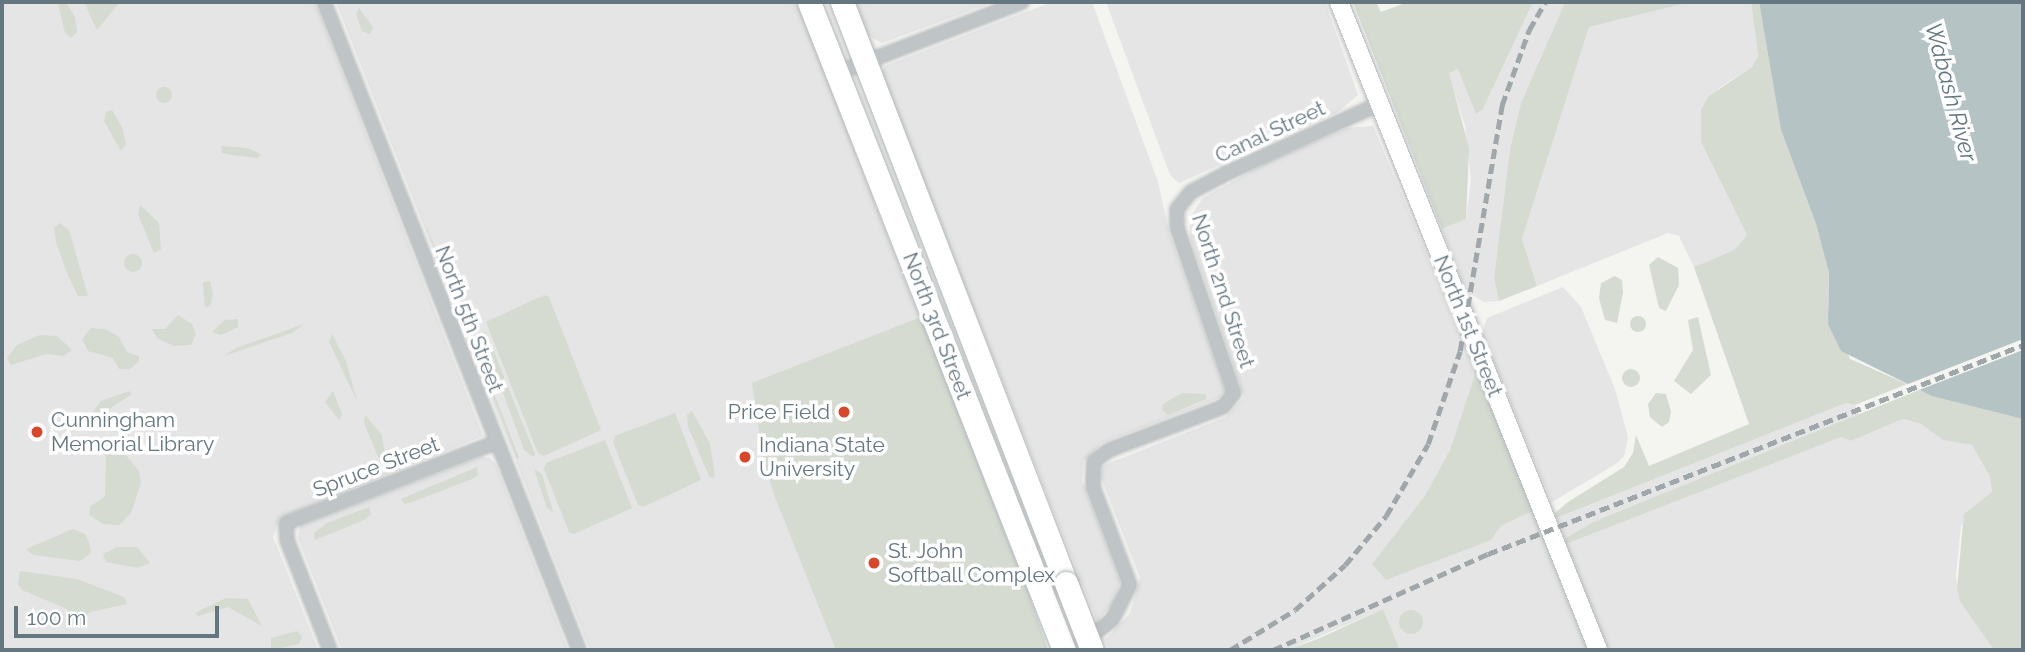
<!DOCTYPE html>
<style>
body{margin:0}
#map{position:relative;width:2025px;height:652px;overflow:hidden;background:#f4f4f0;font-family:Raleway,sans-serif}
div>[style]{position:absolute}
.built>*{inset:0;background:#e4e5e4}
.green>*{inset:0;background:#d5dbd1}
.round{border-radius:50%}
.water>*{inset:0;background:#b6c3c5}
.pier>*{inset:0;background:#f4f4f0}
.roads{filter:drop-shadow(0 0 2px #b2b7ba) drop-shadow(0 0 2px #b2b7ba)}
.street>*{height:12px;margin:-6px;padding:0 6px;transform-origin:6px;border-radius:6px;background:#bfc4c6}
.secondary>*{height:18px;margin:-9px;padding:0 9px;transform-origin:9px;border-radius:9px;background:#fff}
.highway>*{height:23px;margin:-11.5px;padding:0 11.5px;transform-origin:11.5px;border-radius:11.5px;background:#fff}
.rail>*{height:4.5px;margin-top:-2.25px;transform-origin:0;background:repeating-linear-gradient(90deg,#a0a7ab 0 10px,transparent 0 15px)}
.bridges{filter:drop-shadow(0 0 2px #b2b6b8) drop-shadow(0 0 2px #b2b6b8)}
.highway-bridge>*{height:23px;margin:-11.5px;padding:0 11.5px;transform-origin:11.5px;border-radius:11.5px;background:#fff}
.dots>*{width:19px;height:19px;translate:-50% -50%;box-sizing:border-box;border:4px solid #fff;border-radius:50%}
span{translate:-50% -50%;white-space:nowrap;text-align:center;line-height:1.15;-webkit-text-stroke:7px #fff;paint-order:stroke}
.street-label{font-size:21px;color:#647680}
.poi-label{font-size:21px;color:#647680}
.right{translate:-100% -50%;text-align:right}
.left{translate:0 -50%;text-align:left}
.water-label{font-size:23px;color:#60777d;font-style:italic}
.frame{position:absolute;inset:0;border:4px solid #647680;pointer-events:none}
.scale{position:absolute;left:14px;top:606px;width:205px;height:32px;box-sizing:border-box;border:4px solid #647680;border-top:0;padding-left:9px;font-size:21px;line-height:24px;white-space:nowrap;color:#647680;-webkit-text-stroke:5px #fff;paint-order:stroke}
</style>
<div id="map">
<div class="built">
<i style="clip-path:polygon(2px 2px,315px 2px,483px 436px,280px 518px,273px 537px,318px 650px,2px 650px)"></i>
<i style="clip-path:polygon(336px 2px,797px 2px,1048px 650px,590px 650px)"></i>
<i style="clip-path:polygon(854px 2px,994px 2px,882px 43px,867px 35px)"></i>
<i style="clip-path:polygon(1052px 2px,1092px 2px,1158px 182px,1169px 232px,1225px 390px,1219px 398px,1102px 443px,1084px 461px,1082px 481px,1120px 582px,1114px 602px,1097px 621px,881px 73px,885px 66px)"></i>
<i style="clip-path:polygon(1106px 2px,1325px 2px,1358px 95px,1338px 112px,1179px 183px,1170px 175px)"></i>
<i style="clip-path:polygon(1533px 2px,1565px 2px,1521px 103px,1510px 149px,1494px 278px,1499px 301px,1484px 302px,1466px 291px,1442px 229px,1466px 219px,1471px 180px,1465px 126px,1448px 73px,1457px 68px,1483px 109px)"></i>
<i style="clip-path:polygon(1691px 2px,1751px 2px,1758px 56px,1752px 67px,1719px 88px,1701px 142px,1747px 235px,1734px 250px,1694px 267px,1679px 236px,1668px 233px,1537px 286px,1522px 239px,1589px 27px)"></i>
<i style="clip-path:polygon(1373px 126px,1476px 371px,1450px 450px,1424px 497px,1372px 565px,1496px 534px,1501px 526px,1533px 511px,1588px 650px,1400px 650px,1383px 609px,1288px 650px,1109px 650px,1105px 640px,1130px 613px,1140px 578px,1101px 477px,1102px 466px,1226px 417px,1244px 397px,1190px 238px,1190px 217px,1203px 198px,1268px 162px,1347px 128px)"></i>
<i style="clip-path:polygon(1563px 287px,1581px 307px,1615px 389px,1628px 437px,1624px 456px,1616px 464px,1552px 502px,1482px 333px,1487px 318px)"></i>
<i style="clip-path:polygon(1846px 403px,1855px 405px,1859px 414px,1852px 419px,1593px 522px,1564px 539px,1556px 518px)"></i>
<i style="clip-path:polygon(1903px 419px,1921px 424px,1943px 440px,1972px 445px,1990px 477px,1992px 492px,1961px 526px,1956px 575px,1957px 588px,1994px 650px,1608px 650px,1566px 544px,1842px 436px,1851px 441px)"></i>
<i style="clip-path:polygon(481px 457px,490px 458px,496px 465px,568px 650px,342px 650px,298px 538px,300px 525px)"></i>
</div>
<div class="green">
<i style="clip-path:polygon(84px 2px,120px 2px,97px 30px)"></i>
<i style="clip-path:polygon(1353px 2px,1376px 2px,1381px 12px,1408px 2px,1533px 2px,1483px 109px,1476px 114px,1458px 69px,1449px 73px,1469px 148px,1466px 219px,1442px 229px)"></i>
<i style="clip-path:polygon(1565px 2px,1691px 2px,1589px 27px,1522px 239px,1537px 286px,1499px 301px,1494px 278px,1510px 149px,1521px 103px)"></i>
<i style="clip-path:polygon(1751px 2px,1759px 2px,1781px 130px,1816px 224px,1829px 273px,1828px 308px,1850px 359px,1907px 384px,1855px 405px,1846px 403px,1556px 518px,1555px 513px,1568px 502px,1624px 467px,1633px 453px,1636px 435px,1649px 466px,1749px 424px,1694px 267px,1734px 250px,1747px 235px,1701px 142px,1701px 110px,1709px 96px,1752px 67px,1758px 56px)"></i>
<i style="clip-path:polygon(58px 3px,67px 4px,75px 17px,77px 32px,71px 38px,65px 33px)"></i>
<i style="clip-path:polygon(359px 8px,373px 27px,370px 34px,362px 31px,356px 14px)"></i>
<i class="round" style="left:156px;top:87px;width:16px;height:16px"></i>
<i style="clip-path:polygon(112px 110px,122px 127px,126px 144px,121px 151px,104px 121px,106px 112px)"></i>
<i style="clip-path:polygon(221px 146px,247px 148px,261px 154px,258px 158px,232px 155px,222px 153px)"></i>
<i style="clip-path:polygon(140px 205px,159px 223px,161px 249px,154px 253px,138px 214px)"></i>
<i style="clip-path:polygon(422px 217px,459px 303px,457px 305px,455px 301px)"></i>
<i style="clip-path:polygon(60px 223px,69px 230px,88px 296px,78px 296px,67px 273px,56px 242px,54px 228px)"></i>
<i class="round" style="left:124px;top:254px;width:18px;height:18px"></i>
<i style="clip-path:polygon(1658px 257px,1678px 268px,1679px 285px,1666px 311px,1659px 308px,1649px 265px)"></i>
<i style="clip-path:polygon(1615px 276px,1622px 280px,1623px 293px,1617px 323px,1605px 320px,1599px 298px,1601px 283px)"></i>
<i style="clip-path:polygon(210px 281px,213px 294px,210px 306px,205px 307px,203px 282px)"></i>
<i style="clip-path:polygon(544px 295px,549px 297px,601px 430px,544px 456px,538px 453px,486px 322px)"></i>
<i style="clip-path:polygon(178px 315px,192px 324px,196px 334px,191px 345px,174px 346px,157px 338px,152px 329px,165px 329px)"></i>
<i class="round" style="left:1630px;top:316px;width:16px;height:16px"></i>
<i style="clip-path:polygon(921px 317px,1030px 597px,1048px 650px,836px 650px,775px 497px,763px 459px,752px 383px)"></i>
<i style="clip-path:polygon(1698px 317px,1711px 375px,1691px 394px,1674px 381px,1693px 350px,1688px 320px)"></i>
<i style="clip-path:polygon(238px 319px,238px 327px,221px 335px,212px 332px,225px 320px)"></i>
<i style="clip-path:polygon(304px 324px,292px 333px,224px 356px,236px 348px)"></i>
<i style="clip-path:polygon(91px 328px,105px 329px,119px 337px,127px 352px,139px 356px,139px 361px,130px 369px,119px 369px,113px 358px,88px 351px,82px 339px)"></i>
<i style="clip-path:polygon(486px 332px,535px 454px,533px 457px,524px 450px,481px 333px)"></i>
<i style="clip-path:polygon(332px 334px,346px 361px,357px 401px,329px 342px)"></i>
<i style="clip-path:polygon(40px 335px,57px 336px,72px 350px,63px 356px,46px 354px,11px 365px,7px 358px,17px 345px)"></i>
<i style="clip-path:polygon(477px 349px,519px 458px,517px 459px,475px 350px)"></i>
<i class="round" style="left:1622px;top:369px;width:18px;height:18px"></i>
<i style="clip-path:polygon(1476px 371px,1533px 511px,1501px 526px,1491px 540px,1386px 580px,1372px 564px,1424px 497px,1450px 450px)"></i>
<i style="clip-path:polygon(1919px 390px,2023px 419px,2023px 650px,1994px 650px,1960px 601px,1957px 588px,1964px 514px,1992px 492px,1990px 477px,1972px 445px,1943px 440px,1921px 424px,1903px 419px,1851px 441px,1841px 437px,1566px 544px,1564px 539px,1593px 522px)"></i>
<i style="clip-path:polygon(129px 391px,132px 394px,109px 409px,112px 430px,93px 420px,92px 413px,101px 401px)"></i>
<i style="clip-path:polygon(333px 391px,342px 414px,339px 420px,325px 402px)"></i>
<i style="clip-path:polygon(1182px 393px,1206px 394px,1206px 399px,1168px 415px,1162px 410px,1163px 404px)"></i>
<i style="clip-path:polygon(1656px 393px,1666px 394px,1671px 412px,1669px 422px,1662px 427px,1650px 417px,1648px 404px)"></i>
<i style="clip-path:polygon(692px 411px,710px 444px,715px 477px,710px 478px,688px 427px,687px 415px)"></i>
<i style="clip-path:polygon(675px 413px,701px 480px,643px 507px,638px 505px,613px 442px,615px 436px)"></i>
<i style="clip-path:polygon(365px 415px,382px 435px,385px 457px,379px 459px,364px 423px)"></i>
<i style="clip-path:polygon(605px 440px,632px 508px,574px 534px,569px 532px,544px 469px,546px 463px)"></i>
<i style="clip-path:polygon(115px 442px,139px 471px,141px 483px,131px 513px,119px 525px,103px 524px,89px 515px,90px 507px,105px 496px,106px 458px,101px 446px)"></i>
<i style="clip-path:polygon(477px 467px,478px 475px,472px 479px,412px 502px,404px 504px,401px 499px)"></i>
<i style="clip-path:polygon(534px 469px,542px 474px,553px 512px,547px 508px)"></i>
<i style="clip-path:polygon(369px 507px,371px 514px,364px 520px,315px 540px,314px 533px,327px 523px)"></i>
<i style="clip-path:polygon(73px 529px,85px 534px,90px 545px,91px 553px,80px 561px,33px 555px,26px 549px)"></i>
<i style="clip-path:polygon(117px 547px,137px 547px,150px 563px,137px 568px,106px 562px,103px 554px)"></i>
<i style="clip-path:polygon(20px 571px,77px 579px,124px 597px,127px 604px,90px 612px,80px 624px,71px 627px,67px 609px,22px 590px,18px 584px)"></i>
<i style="clip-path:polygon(226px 598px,248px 599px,262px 626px,228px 607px,198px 616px,195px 613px)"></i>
<i style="clip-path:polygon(1383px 609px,1400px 650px,1288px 650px,1320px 638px)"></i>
<i class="round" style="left:1399px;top:610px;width:24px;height:24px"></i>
<i style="clip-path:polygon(297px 631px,302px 636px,299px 644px,271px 650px,271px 638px)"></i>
</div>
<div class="water">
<i style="clip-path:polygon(1759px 2px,2023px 2px,2023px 419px,1932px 396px,1841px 351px,1828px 324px,1829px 273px,1816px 224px,1781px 130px)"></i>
</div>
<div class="pier">
<i style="clip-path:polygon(2023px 339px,2023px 350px,1919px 390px,1903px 386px)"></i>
</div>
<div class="roads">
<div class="street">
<i style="left:324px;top:2px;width:696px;rotate:68.52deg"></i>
<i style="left:837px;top:73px;width:198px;rotate:-21deg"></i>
<i style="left:330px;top:650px;width:118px;rotate:-111.4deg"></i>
<i style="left:287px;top:540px;width:17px;rotate:-93deg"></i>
<i style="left:286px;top:523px;width:226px;rotate:-21deg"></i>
<i style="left:1073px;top:650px;width:49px;rotate:-37.6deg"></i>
<i style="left:1112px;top:620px;width:39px;rotate:-63deg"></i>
<i style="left:1130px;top:585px;width:105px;rotate:-110.7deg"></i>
<i style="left:1093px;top:487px;width:26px;rotate:-88deg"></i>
<i style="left:1094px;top:461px;width:19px;rotate:-36deg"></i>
<i style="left:1109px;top:450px;width:122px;rotate:-20.7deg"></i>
<i style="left:1223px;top:407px;width:18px;rotate:-52deg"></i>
<i style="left:1234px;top:393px;width:176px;rotate:-109deg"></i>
<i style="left:1177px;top:227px;width:18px;rotate:-90deg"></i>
<i style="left:1177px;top:209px;width:22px;rotate:-51deg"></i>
<i style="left:1191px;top:192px;width:41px;rotate:-27.8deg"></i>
<i style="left:1227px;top:173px;width:167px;rotate:-24.4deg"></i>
</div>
<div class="secondary">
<i style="left:1339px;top:2px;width:698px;rotate:68.21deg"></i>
</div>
<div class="highway">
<i style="left:809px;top:2px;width:696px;rotate:68.52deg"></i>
<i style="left:842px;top:2px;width:623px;rotate:68.92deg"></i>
</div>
</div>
<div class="rail">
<i style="left:1230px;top:650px;width:76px;rotate:-31.6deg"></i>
<i style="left:1295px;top:610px;width:67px;rotate:-42deg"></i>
<i style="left:1345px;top:565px;width:64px;rotate:-50.1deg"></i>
<i style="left:1386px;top:516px;width:83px;rotate:-59.7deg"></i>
<i style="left:1428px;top:444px;width:98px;rotate:-71deg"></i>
<i style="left:1460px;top:351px;width:250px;rotate:-80.3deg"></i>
<i style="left:1502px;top:105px;width:80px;rotate:-70.2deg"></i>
<i style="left:1529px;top:30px;width:32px;rotate:-60deg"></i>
<i style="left:1273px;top:650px;width:235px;rotate:-24.1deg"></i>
<i style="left:1488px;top:554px;width:574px;rotate:-21.34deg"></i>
</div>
<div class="bridges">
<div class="highway-bridge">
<i style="left:1066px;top:583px;width:72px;rotate:68.8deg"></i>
</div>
</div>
<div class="dots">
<i style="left:844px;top:412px;background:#da462a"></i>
<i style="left:37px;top:432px;background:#da462a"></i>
<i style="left:745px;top:457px;background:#da462a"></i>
<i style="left:874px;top:563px;background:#da462a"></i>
</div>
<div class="street-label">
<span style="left:1270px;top:132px;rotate:-25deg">Canal Street</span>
<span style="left:1223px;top:291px;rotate:72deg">North 2nd Street</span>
<span style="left:469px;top:319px;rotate:69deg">North 5th Street</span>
<span style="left:937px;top:326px;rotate:69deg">North 3rd Street</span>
<span style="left:1468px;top:326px;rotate:68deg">North 1st Street</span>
<span style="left:376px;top:467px;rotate:-21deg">Spruce Street</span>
</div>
<div class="poi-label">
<span class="right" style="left:830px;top:412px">Price Field</span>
<span class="left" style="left:51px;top:432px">Cunningham<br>Memorial Library</span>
<span class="left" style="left:759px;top:457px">Indiana State<br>University</span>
<span class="left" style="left:888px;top:563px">St. John<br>Softball Complex</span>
</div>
<div class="water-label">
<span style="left:1951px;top:92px;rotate:75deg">Wabash River</span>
</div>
<div class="frame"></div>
<div class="scale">100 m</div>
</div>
